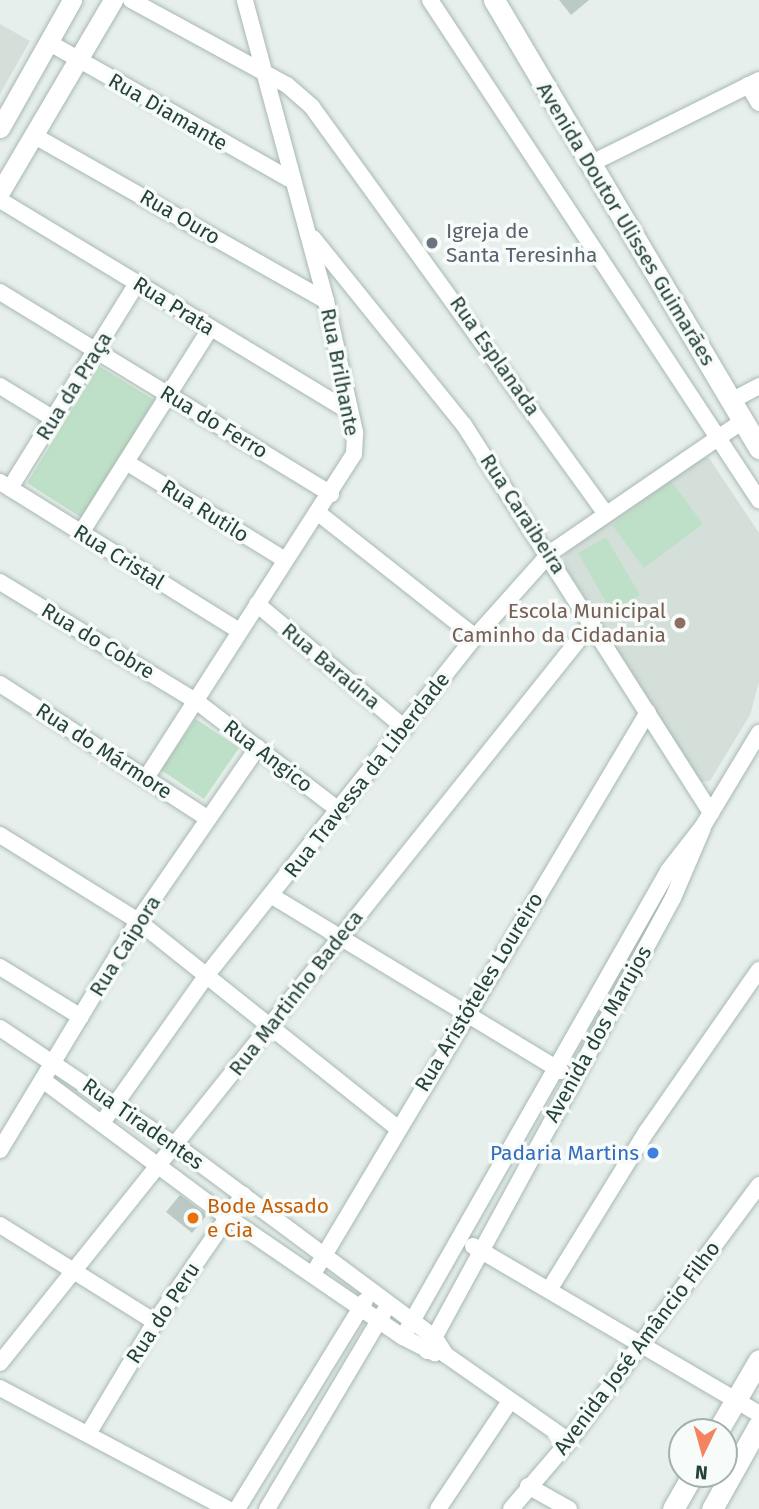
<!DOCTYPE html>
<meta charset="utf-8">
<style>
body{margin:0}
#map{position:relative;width:759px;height:1509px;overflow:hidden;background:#e6efeb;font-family:"Fira Sans",sans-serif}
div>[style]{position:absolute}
.built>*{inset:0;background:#d4dfda}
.green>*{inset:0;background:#bfe0c8}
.building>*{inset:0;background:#bbcac4}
.roads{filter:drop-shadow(0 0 2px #a8b8b2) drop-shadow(0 0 2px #a8b8b2)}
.minor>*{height:16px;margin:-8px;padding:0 8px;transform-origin:8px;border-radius:8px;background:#fff}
.tertiary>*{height:19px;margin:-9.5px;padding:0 9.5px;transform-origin:9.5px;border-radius:9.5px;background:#fff}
.secondary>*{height:21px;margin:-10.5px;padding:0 10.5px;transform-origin:10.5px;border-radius:10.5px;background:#fff}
.dots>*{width:19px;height:19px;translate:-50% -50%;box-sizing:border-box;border:4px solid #f7fbf9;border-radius:50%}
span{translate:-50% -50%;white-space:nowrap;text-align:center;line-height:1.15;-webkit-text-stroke:7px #f7fbf9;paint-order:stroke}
.street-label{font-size:21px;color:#24423a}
.worship-label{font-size:21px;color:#5b616d}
.left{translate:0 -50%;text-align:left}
.education-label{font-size:21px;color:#785e54}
.right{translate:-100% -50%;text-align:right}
.shop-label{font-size:21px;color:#366cbe}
.food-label{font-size:21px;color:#c56008}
.north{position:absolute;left:668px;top:1418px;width:70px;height:70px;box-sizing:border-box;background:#f7fbf9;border:2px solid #a3b1ad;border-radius:50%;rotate:185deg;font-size:19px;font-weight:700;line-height:28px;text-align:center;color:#24423a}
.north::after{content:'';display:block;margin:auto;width:24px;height:32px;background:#f4845f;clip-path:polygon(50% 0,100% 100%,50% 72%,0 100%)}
</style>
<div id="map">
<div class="built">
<i style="clip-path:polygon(0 24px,30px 41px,0 94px)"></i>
<i style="clip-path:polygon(699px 457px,709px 458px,759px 533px,759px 682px,750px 715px,710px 781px,700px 782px,563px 563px,565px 554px)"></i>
</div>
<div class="green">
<i style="clip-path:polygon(99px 366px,154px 400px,82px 518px,27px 483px)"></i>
<i style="clip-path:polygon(671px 481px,703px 524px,644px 568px,612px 525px)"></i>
<i style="clip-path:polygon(606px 537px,640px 595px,611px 611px,578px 553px)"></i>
<i style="clip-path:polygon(196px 719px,239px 748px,204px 799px,161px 770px)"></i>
</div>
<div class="building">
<i style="clip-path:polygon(559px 0,589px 0,571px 15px)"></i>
<i style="clip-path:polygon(180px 1195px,207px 1215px,192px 1233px,166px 1212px)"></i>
</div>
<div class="roads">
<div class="minor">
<i style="left:131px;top:0;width:178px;rotate:28.6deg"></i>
<i style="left:287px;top:85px;width:33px;rotate:41deg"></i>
<i style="left:312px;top:107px;width:502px;rotate:54.16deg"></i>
<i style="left:430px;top:0;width:599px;rotate:56.66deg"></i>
<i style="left:48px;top:42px;width:277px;rotate:29.6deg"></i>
<i style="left:748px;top:85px;width:21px;rotate:59deg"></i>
<i style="left:33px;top:135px;width:337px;rotate:29.5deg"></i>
<i style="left:590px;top:164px;width:189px;rotate:-26.4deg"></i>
<i style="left:0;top:200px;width:408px;rotate:31.2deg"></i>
<i style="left:313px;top:238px;width:240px;rotate:51.1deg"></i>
<i style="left:464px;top:425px;width:460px;rotate:57.5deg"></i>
<i style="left:0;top:292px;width:388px;rotate:31.4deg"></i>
<i style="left:0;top:386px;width:63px;rotate:31.4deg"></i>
<i style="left:731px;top:401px;width:32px;rotate:-28deg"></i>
<i style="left:126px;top:462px;width:187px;rotate:31.6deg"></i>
<i style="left:0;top:482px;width:282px;rotate:31.9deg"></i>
<i style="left:10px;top:488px;width:241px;rotate:-58.2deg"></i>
<i style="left:317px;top:512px;width:201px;rotate:38.3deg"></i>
<i style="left:81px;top:533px;width:241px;rotate:-57.7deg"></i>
<i style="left:0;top:582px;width:229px;rotate:31.3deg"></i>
<i style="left:196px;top:701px;width:181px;rotate:37.4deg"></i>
<i style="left:257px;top:604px;width:193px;rotate:40deg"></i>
<i style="left:0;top:684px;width:247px;rotate:32.9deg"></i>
<i style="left:146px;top:778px;width:385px;rotate:-57.3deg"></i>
<i style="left:354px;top:454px;width:22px;rotate:-87deg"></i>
<i style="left:355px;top:432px;width:134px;rotate:-102.5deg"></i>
<i style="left:326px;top:301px;width:312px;rotate:-105.1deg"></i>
<i style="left:0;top:835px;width:163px;rotate:31.9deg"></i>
<i style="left:138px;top:921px;width:334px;rotate:38.6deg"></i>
<i style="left:272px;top:896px;width:338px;rotate:31.2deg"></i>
<i style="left:0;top:967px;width:95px;rotate:31.7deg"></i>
<i style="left:0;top:1028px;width:214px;rotate:33.8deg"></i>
<i style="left:178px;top:1147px;width:320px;rotate:36.6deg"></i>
<i style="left:435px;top:1338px;width:20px;rotate:57deg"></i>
<i style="left:446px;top:1355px;width:150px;rotate:35deg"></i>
<i style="left:44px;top:1081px;width:227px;rotate:36.6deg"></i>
<i style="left:226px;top:1216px;width:214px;rotate:34.4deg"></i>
<i style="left:403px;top:1337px;width:36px;rotate:27deg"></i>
<i style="left:102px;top:1123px;width:180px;rotate:-54.7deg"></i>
<i style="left:206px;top:976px;width:433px;rotate:-51.6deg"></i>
<i style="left:475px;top:637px;width:113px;rotate:-48.2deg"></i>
<i style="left:550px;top:553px;width:234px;rotate:-34.4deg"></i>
<i style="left:0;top:1150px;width:267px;rotate:-58.9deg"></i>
<i style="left:138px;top:921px;width:211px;rotate:-55.4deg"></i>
<i style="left:0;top:1225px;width:183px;rotate:32deg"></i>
<i style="left:473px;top:1246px;width:332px;rotate:30.4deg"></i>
<i style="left:313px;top:1274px;width:654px;rotate:-59.2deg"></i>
<i style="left:549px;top:1290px;width:187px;rotate:-58.4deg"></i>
<i style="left:647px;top:1131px;width:196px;rotate:-55.2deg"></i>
<i style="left:403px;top:1337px;width:536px;rotate:-60.37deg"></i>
<i style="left:668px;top:871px;width:57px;rotate:-52.1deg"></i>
<i style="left:703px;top:826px;width:109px;rotate:-58.9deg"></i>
<i style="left:427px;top:1351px;width:515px;rotate:-61.5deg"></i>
<i style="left:673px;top:898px;width:76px;rotate:-66.8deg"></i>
<i style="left:0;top:1363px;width:948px;rotate:-51.34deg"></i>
<i style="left:0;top:1388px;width:258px;rotate:28deg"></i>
<i style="left:88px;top:1434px;width:131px;rotate:-59.1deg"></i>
<i style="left:155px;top:1322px;width:155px;rotate:-55.3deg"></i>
<i style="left:528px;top:1486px;width:47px;rotate:29.3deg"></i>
<i style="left:237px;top:1509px;width:244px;rotate:-58.4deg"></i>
<i style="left:267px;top:1509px;width:229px;rotate:-59.3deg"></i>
<i style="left:438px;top:1509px;width:130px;rotate:-56.3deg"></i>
<i style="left:511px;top:1509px;width:89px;rotate:-49.5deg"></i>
<i style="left:569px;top:1441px;width:319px;rotate:-53.4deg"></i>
</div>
<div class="tertiary">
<i style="left:0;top:128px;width:147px;rotate:-60.6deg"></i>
<i style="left:0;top:192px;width:223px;rotate:-59.5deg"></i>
</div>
<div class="secondary">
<i style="left:494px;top:0;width:521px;rotate:59.39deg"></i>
<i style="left:717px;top:1432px;width:83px;rotate:-59.7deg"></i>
<i style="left:673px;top:1509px;width:40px;rotate:-60.3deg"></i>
<i style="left:712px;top:1509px;width:96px;rotate:-60.8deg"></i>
</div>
</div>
<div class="dots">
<i style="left:432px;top:243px;background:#6b7280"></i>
<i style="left:680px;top:623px;background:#8d6e63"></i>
<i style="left:653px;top:1153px;background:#3f7fe0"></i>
<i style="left:193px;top:1218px;background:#e8710a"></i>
</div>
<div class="street-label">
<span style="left:168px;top:112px;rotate:30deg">Rua Diamante</span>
<span style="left:180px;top:217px;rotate:30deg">Rua Ouro</span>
<span style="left:626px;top:224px;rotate:59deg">Avenida Doutor Ulisses Guimarães</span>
<span style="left:174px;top:306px;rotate:32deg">Rua Prata</span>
<span style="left:495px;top:356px;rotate:55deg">Rua Esplanada</span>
<span style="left:340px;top:372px;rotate:79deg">Rua Brilhante</span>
<span style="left:74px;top:386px;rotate:-58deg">Rua da Praça</span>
<span style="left:214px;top:422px;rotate:31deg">Rua do Ferro</span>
<span style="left:205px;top:511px;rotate:32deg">Rua Rutilo</span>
<span style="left:523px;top:514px;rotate:57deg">Rua Caraibeira</span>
<span style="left:119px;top:557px;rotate:32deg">Rua Cristal</span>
<span style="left:98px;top:641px;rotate:31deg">Rua do Cobre</span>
<span style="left:331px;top:666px;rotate:40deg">Rua Baraúna</span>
<span style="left:104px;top:751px;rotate:33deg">Rua do Mármore</span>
<span style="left:268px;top:756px;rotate:37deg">Rua Angico</span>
<span style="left:367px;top:775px;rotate:-52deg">Rua Travessa da Liberdade</span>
<span style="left:125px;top:946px;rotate:-58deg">Rua Caipora</span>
<span style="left:479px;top:992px;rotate:-59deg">Rua Aristóteles Loureiro</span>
<span style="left:296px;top:993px;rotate:-52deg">Rua Martinho Badeca</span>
<span style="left:598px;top:1034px;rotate:-61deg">Avenida dos Marujos</span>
<span style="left:143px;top:1124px;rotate:35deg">Rua Tiradentes</span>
<span style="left:163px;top:1313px;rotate:-57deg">Rua do Peru</span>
<span style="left:637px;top:1348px;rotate:-53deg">Avenida José Amâncio Filho</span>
</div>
<div class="worship-label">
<span class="left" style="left:446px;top:243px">Igreja de<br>Santa Teresinha</span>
</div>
<div class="education-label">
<span class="right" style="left:666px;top:623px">Escola Municipal<br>Caminho da Cidadania</span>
</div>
<div class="shop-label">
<span class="right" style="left:639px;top:1153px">Padaria Martins</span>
</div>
<div class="food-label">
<span class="left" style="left:207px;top:1218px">Bode Assado<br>e Cia</span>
</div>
<div class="north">N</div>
</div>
